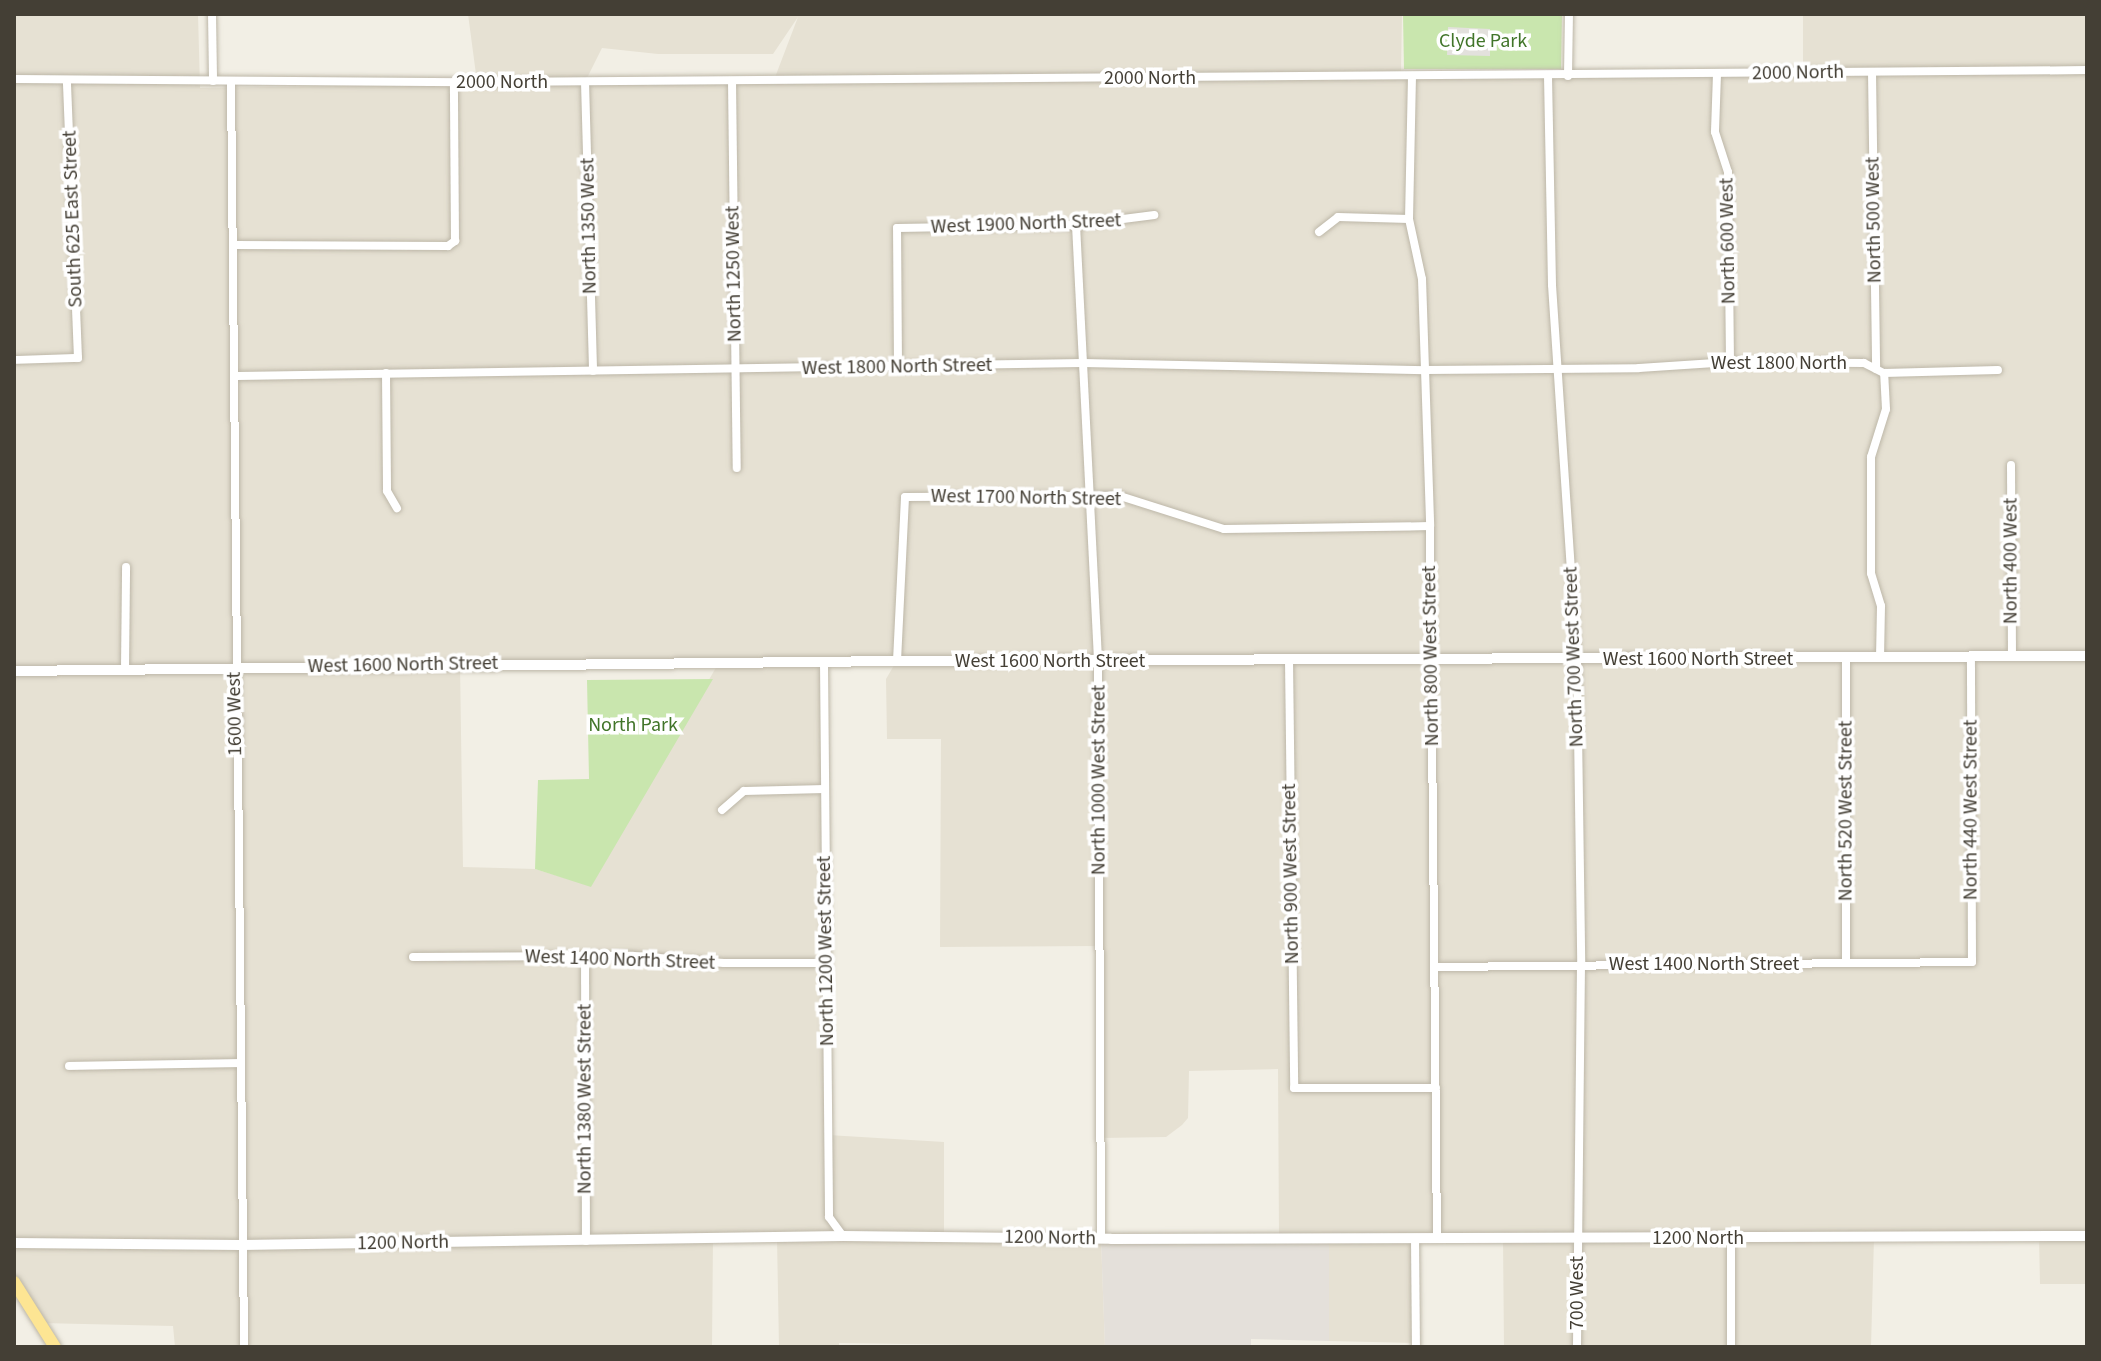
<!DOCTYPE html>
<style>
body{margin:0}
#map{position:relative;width:2101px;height:1361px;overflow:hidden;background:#f2efe5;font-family:"Source Sans 3",sans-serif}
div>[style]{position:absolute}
.residential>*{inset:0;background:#e6e1d3}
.industrial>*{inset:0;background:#e4e0da}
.green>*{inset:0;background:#c9e6ae}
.parking>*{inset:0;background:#e3e1dd}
.roads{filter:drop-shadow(0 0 2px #bdb7a8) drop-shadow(0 0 2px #bdb7a8)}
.minor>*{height:8px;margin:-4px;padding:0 4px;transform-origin:4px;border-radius:4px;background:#fff}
.tertiary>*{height:10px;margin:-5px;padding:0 5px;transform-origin:5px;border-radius:5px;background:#fff}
.primary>*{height:12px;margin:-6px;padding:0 6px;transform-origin:6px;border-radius:6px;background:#fde593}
span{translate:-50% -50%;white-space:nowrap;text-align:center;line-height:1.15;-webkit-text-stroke:7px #fff;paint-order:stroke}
.park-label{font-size:20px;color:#417529}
.street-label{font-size:20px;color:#443f35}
.frame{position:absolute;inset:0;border:16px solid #443f35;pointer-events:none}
</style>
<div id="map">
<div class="residential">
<i style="clip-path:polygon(evenodd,14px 14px,198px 14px,200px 88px,554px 83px,477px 82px,468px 14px,1402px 14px,1401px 71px,1803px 73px,1803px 14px,2087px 14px,2087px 1284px,2040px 1284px,2039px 1237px,1874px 1238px,1871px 1347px,1504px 1347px,1503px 1239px,1416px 1238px,1416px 1343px,1329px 1341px,1328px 1238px,1279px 1238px,1278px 1069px,1189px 1071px,1188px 1118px,1182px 1125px,1166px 1137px,1101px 1138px,1099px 946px,940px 947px,941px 739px,887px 739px,886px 679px,896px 662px,824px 662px,828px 1135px,944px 1142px,944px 1237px,1101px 1239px,1105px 1347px,839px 1343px,839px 1347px,779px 1347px,777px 1238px,713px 1239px,712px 1347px,175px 1347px,173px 1326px,40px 1323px,14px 1282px,14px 14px,798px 17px,774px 80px,585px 82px,602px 48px,658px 54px,773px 54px,798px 17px,14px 14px,718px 664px,591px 886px,535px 869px,463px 867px,460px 665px,718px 664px)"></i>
</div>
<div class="industrial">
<i style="clip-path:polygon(1329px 1238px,1329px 1341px,1251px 1339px,1251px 1347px,1105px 1347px,1101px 1239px)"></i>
</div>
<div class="green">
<i style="clip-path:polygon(1403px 14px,1562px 14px,1561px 69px,1404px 69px)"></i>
<i style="clip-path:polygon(713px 679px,591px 887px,535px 869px,538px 780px,589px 779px,587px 680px)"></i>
</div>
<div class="parking">
<i style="clip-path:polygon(1448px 27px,1490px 29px,1490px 56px,1447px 55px)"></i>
</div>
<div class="roads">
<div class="minor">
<i style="left:212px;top:14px;width:67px;rotate:89.1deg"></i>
<i style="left:1872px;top:72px;width:297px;rotate:89.2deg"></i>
<i style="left:1717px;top:74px;width:58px;rotate:92deg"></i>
<i style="left:1715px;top:132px;width:42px;rotate:72deg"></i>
<i style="left:1728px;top:172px;width:190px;rotate:89.4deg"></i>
<i style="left:1412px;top:76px;width:143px;rotate:91.2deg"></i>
<i style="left:1409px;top:219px;width:61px;rotate:77.8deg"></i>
<i style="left:1422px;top:279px;width:247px;rotate:88.1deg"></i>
<i style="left:1430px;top:526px;width:712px;rotate:89.44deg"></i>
<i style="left:1548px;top:76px;width:209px;rotate:88.9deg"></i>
<i style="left:1552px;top:285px;width:375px;rotate:86.2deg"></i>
<i style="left:1577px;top:659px;width:305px;rotate:89.2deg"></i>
<i style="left:1581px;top:964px;width:383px;rotate:90.6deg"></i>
<i style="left:1568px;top:76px;width:62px;rotate:-89.1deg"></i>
<i style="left:14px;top:79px;width:487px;rotate:0.4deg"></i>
<i style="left:501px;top:82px;width:1586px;rotate:-0.43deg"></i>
<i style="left:231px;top:81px;width:1266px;rotate:89.41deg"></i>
<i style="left:732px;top:81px;width:387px;rotate:89.3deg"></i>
<i style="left:585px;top:82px;width:289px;rotate:88.4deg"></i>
<i style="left:1076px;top:225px;width:436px;rotate:87.1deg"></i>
<i style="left:1098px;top:660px;width:579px;rotate:89.7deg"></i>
<i style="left:1319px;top:232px;width:24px;rotate:-38deg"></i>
<i style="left:1338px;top:217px;width:71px;rotate:1.6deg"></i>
<i style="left:235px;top:245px;width:213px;rotate:0.3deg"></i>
<i style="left:448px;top:246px;width:9px;rotate:-36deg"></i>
<i style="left:455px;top:241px;width:159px;rotate:-90.4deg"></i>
<i style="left:14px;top:360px;width:64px;rotate:-1.8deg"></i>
<i style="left:78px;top:358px;width:278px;rotate:-92.3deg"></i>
<i style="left:898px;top:367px;width:139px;rotate:-90.4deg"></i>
<i style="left:897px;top:228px;width:179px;rotate:-1deg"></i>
<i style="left:1076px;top:225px;width:79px;rotate:-7.3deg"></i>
<i style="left:386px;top:373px;width:118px;rotate:89.5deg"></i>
<i style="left:387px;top:491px;width:20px;rotate:60deg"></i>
<i style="left:237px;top:376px;width:846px;rotate:-0.88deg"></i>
<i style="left:1083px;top:363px;width:343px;rotate:1.2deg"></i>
<i style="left:1426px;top:370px;width:213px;rotate:-0.5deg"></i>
<i style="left:1639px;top:368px;width:91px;rotate:-3.8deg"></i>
<i style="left:1730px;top:362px;width:134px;rotate:0.4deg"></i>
<i style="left:1864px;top:363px;width:22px;rotate:27deg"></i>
<i style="left:1884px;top:373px;width:114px;rotate:-1.5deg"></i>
<i style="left:2011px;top:465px;width:191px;rotate:89.7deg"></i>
<i style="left:1880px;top:658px;width:52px;rotate:-88.9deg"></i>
<i style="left:1881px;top:606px;width:34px;rotate:-107deg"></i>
<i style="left:1871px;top:573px;width:116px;rotate:-90deg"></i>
<i style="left:1871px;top:457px;width:50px;rotate:-72.6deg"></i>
<i style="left:1886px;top:409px;width:36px;rotate:-93deg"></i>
<i style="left:1846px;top:659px;width:304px;rotate:90deg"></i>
<i style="left:1289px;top:660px;width:428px;rotate:89.3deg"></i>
<i style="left:1294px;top:1088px;width:142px"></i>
<i style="left:897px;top:661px;width:164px;rotate:-87.2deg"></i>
<i style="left:905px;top:497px;width:215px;rotate:-0.3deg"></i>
<i style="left:1120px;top:496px;width:109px;rotate:17.6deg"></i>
<i style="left:1224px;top:529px;width:206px;rotate:-0.8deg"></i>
<i style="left:824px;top:662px;width:555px;rotate:89.48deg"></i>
<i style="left:829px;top:1217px;width:24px;rotate:54deg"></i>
<i style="left:125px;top:669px;width:102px;rotate:-89.4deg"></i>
<i style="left:722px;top:810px;width:29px;rotate:-41deg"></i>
<i style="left:744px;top:791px;width:81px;rotate:-1.4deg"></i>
<i style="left:413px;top:957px;width:220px;rotate:-0.3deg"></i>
<i style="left:633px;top:956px;width:91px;rotate:4.4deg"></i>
<i style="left:724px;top:963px;width:102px"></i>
<i style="left:585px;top:957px;width:284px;rotate:89.8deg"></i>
<i style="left:1435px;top:967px;width:537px;rotate:-0.53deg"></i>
<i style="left:1972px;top:962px;width:304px;rotate:-90.2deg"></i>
<i style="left:69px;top:1066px;width:170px;rotate:-1deg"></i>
<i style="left:1415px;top:1238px;width:109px;rotate:89.5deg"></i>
<i style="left:1731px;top:1238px;width:109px;rotate:90deg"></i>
</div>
<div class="tertiary">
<i style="left:14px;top:671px;width:883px;rotate:-0.65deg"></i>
<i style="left:897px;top:661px;width:1190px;rotate:-0.24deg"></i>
<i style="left:14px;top:1243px;width:227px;rotate:0.5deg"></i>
<i style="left:241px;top:1245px;width:602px;rotate:-0.86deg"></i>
<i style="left:843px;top:1236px;width:268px;rotate:0.6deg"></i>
<i style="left:1111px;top:1239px;width:976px;rotate:-0.18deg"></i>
</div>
<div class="primary">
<i style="left:14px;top:1282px;width:77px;rotate:57.8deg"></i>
</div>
</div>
<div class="park-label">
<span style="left:1483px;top:41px">Clyde Park</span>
<span style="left:633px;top:725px">North Park</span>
</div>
<div class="street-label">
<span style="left:1798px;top:73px;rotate:-1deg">2000 North</span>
<span style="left:1150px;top:78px">2000 North</span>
<span style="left:502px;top:82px">2000 North</span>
<span style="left:73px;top:219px;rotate:-92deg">South 625 East Street</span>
<span style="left:1874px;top:220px;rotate:-91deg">North 500 West</span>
<span style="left:1026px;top:224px;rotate:-2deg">West 1900 North Street</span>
<span style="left:589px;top:226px;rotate:-91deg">North 1350 West</span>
<span style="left:1728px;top:241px;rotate:-91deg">North 600 West</span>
<span style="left:734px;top:274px;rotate:-91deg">North 1250 West</span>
<span style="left:1779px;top:363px">West 1800 North</span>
<span style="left:897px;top:367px;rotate:-1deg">West 1800 North Street</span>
<span style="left:1026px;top:498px;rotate:1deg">West 1700 North Street</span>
<span style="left:2011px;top:561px;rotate:-90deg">North 400 West</span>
<span style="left:1431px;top:656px;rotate:-91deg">North 800 West Street</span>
<span style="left:1574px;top:657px;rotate:-92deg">North 700 West Street</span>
<span style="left:1698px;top:659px">West 1600 North Street</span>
<span style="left:1050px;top:661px">West 1600 North Street</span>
<span style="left:403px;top:665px;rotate:-1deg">West 1600 North Street</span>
<span style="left:235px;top:714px;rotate:-91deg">1600 West</span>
<span style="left:1099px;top:780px;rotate:-90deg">North 1000 West Street</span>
<span style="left:1971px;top:810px;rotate:-90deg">North 440 West Street</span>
<span style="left:1846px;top:811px;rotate:-90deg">North 520 West Street</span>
<span style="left:1291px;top:874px;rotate:-91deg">North 900 West Street</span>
<span style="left:826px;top:951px;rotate:-91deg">North 1200 West Street</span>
<span style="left:620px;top:960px;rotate:2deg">West 1400 North Street</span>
<span style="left:1704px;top:964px">West 1400 North Street</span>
<span style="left:585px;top:1099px;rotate:-90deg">North 1380 West Street</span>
<span style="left:1050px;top:1238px;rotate:1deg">1200 North</span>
<span style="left:1698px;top:1238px">1200 North</span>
<span style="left:403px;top:1243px;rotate:-1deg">1200 North</span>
<span style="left:1577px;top:1293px;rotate:-90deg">700 West</span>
</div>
<div class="frame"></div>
</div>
